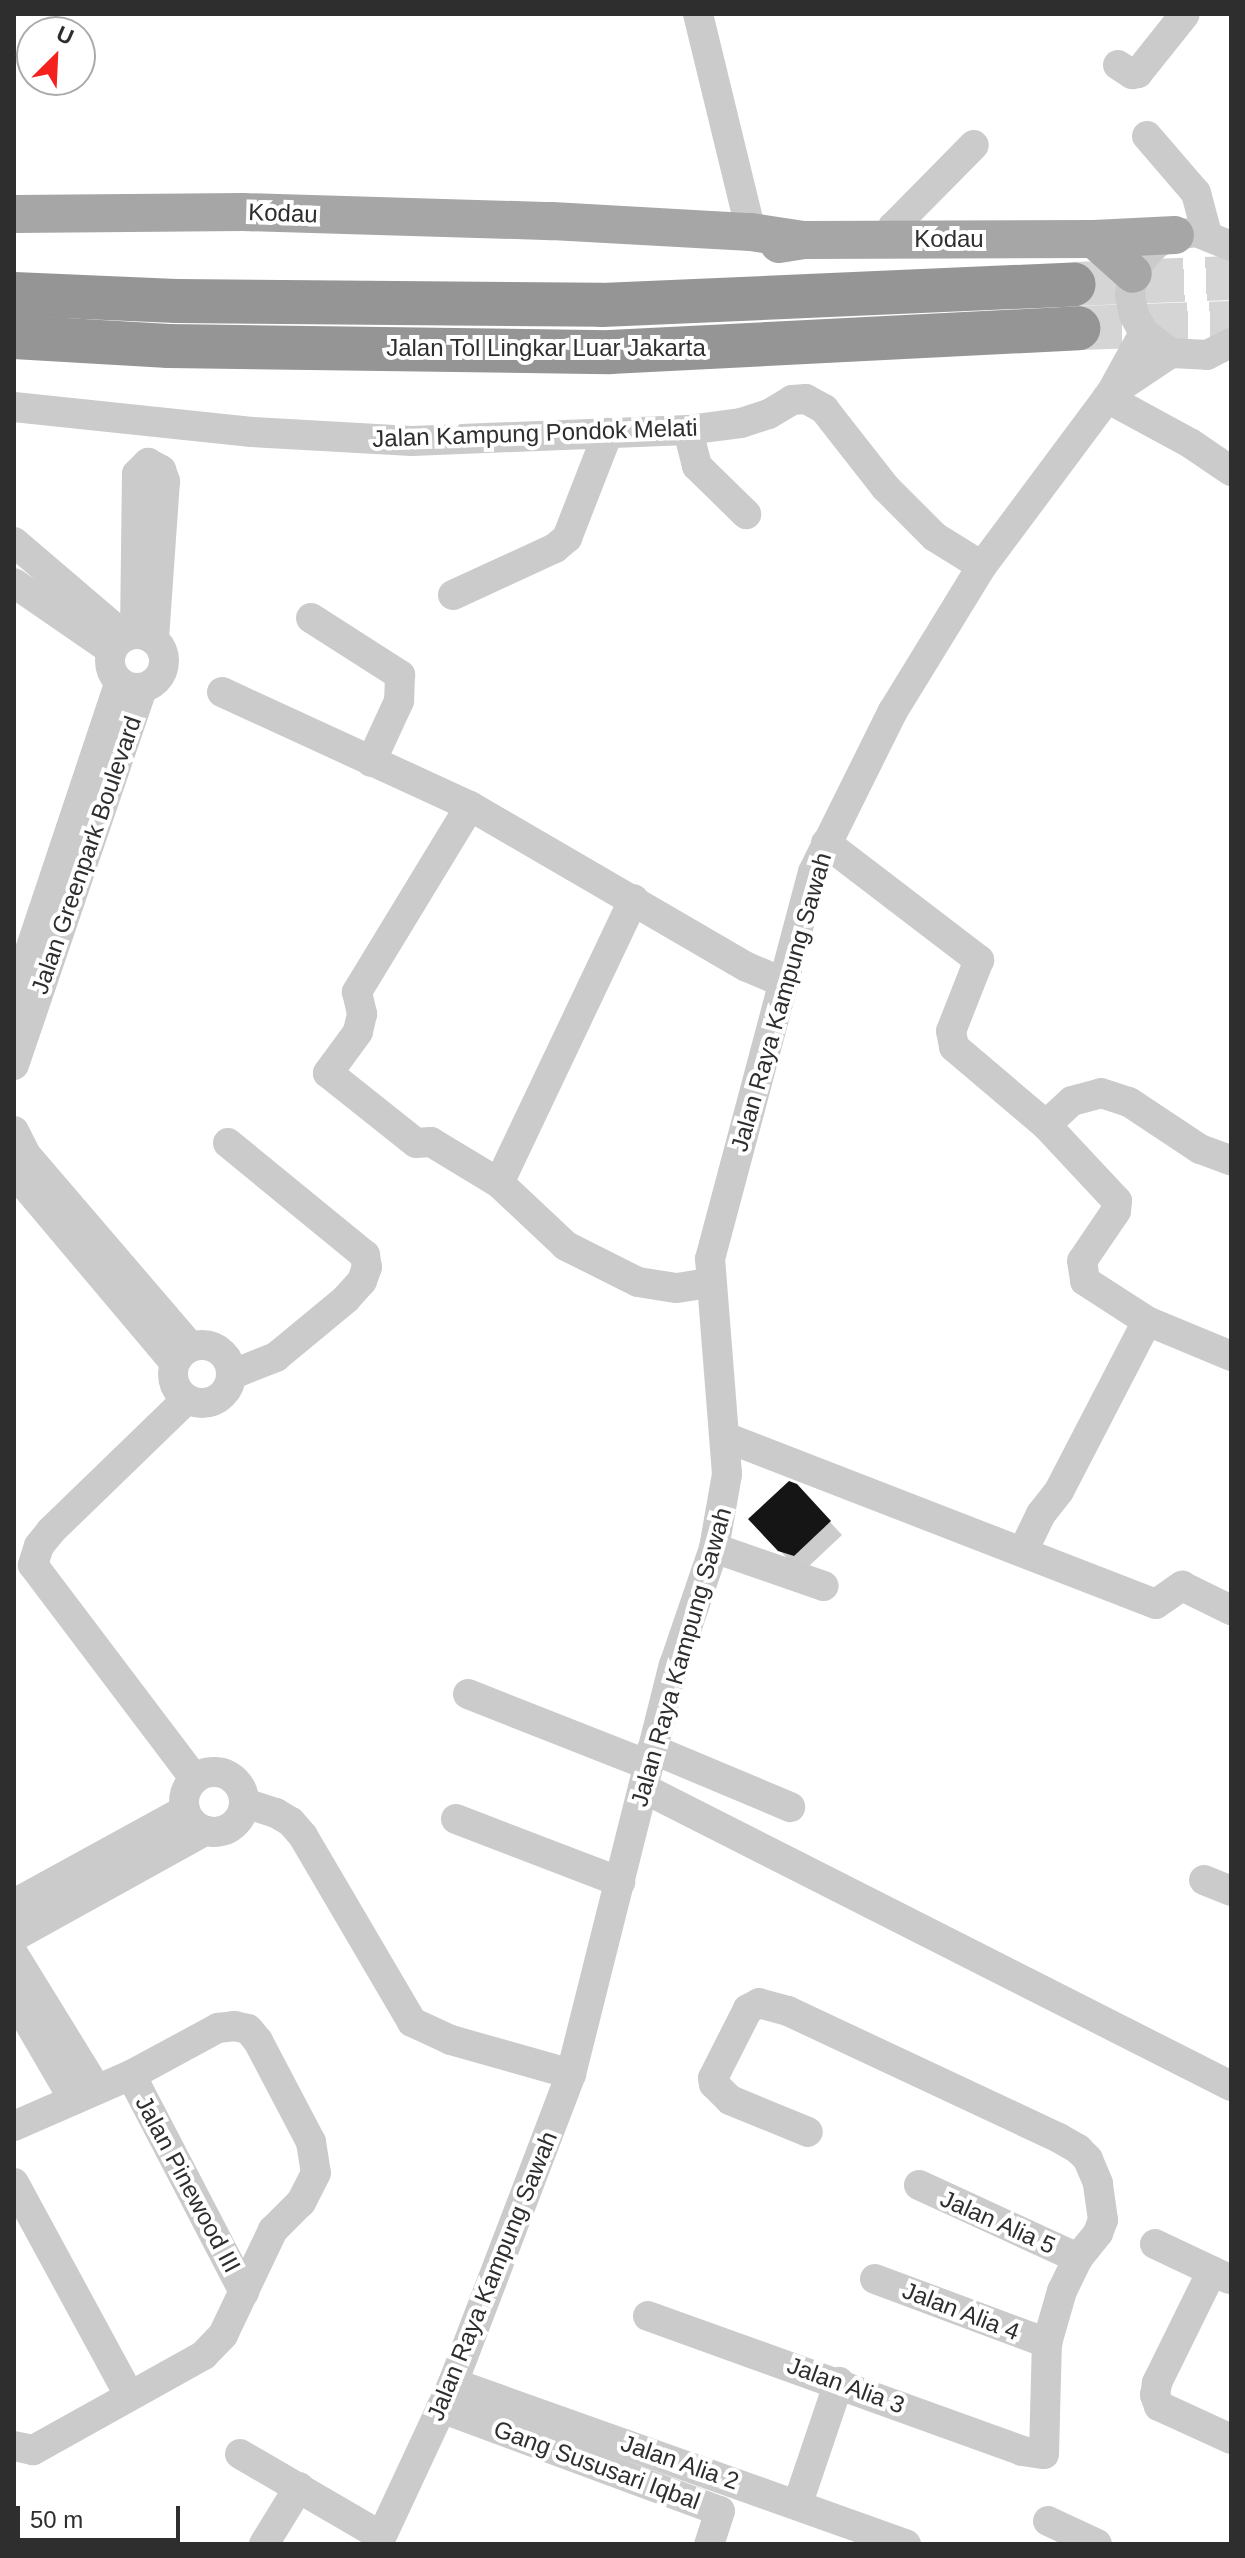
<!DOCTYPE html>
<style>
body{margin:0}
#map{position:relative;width:1245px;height:2558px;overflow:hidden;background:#fff;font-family:Arial,sans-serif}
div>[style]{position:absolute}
.shadow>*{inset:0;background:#0003}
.building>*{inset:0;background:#151515}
.highway-tunnel>*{height:44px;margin-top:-22px;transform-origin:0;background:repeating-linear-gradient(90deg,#d5d5d5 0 44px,transparent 0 66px)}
.minor>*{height:30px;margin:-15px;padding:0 15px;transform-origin:15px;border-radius:15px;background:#cbcbcb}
.minor>.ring{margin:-15px;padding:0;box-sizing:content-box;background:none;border:30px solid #cbcbcb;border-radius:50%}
.major>*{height:38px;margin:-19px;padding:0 19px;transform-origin:19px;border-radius:19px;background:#a6a6a6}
.highway>*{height:44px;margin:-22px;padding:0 22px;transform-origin:22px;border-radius:22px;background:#959595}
span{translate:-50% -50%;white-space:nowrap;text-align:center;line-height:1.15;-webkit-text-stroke:8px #fff;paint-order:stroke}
.street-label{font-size:24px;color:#2e2e2e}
.frame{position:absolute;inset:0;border:16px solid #2e2e2e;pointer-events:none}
.north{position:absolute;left:16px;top:16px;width:80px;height:80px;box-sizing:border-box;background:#fff;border:2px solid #ababab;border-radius:50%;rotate:24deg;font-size:22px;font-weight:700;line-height:32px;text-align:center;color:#2e2e2e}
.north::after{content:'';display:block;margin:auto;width:28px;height:36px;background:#f5211f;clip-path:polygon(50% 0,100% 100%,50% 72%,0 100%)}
.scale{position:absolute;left:16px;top:2506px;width:164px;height:36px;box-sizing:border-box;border:4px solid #2e2e2e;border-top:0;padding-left:10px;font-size:24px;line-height:28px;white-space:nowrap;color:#2e2e2e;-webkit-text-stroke:6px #fff;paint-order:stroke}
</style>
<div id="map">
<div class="shadow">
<i style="clip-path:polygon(809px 1499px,842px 1535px,807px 1568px,792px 1563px,779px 1550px)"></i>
</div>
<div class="building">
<i style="clip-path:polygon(789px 1481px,797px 1484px,831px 1521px,794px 1556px,778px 1551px,748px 1519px)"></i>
</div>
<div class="highway-tunnel">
<i style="left:1074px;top:284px;width:157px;rotate:-2.2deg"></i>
<i style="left:1078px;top:328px;width:153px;rotate:-1.9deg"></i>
</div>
<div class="minor">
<i style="left:698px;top:14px;width:224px;rotate:76.3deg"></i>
<i style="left:1118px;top:65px;width:17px;rotate:33deg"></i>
<i style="left:1132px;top:74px;width:6px;rotate:-9deg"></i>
<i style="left:1138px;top:73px;width:75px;rotate:-51.5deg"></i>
<i style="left:1147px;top:136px;width:75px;rotate:49.3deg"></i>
<i style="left:1196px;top:193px;width:42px;rotate:75deg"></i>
<i style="left:889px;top:240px;width:14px;rotate:-73deg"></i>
<i style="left:893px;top:227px;width:115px;rotate:-45.4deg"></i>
<i style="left:1231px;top:246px;width:37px;rotate:-158deg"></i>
<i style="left:1197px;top:232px;width:22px;rotate:172deg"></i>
<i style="left:1175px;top:235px;width:20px;rotate:156deg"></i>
<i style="left:1157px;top:243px;width:20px;rotate:135deg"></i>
<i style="left:1143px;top:257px;width:20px;rotate:120deg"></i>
<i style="left:1133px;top:274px;width:21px;rotate:98deg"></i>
<i style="left:1130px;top:295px;width:20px;rotate:79deg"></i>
<i style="left:1134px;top:315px;width:21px;rotate:61deg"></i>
<i style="left:1144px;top:333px;width:34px;rotate:37deg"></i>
<i style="left:1171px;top:353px;width:36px;rotate:3deg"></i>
<i style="left:1207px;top:355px;width:27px;rotate:-27deg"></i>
<i style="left:1111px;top:393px;width:72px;rotate:-33.7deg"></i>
<i style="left:1107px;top:398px;width:94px;rotate:28.5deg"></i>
<i style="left:1190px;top:443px;width:50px;rotate:34.3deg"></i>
<i style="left:14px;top:407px;width:239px;rotate:6deg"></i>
<i style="left:252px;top:432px;width:160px;rotate:3.2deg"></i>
<i style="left:412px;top:441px;width:276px;rotate:-2.3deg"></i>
<i style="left:688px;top:430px;width:53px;rotate:-7.5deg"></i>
<i style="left:741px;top:423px;width:29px;rotate:-18deg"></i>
<i style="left:769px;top:414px;width:27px;rotate:-31deg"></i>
<i style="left:792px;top:400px;width:14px;rotate:-4deg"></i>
<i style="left:806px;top:399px;width:21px;rotate:29deg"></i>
<i style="left:824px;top:409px;width:100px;rotate:51.9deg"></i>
<i style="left:886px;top:488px;width:69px;rotate:45deg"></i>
<i style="left:935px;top:537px;width:55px;rotate:31.7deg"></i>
<i style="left:688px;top:430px;width:37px;rotate:76deg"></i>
<i style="left:697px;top:466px;width:69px;rotate:44.4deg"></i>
<i style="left:14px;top:542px;width:145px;rotate:40.5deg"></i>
<i style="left:14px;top:583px;width:118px;rotate:34.6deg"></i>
<i style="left:453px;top:595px;width:112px;rotate:-24.7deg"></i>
<i style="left:555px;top:548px;width:16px;rotate:-40deg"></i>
<i style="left:567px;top:538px;width:113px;rotate:-68.7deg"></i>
<i style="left:311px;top:618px;width:106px;rotate:32.6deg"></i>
<i style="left:400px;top:675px;width:26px;rotate:92deg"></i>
<i style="left:399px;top:701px;width:67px;rotate:114.7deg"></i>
<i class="ring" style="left:110px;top:634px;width:24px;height:24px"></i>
<i style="left:135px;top:634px;width:160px;rotate:-89.3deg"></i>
<i style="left:137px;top:474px;width:16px;rotate:-45deg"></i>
<i style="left:148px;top:463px;width:15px;rotate:28deg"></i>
<i style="left:161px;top:470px;width:12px;rotate:70deg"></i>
<i style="left:165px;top:481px;width:159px;rotate:94deg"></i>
<i style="left:222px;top:692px;width:273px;rotate:24.7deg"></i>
<i style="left:470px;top:806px;width:320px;rotate:30.2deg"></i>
<i style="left:747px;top:967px;width:38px;rotate:23deg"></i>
<i style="left:470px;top:806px;width:218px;rotate:121.3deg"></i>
<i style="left:357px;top:992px;width:23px;rotate:77deg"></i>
<i style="left:362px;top:1014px;width:18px;rotate:103deg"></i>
<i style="left:358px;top:1032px;width:51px;rotate:126.2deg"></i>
<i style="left:328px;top:1073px;width:112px;rotate:38.5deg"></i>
<i style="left:416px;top:1143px;width:15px;rotate:-4deg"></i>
<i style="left:431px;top:1142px;width:79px;rotate:31.1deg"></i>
<i style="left:499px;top:1183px;width:92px;rotate:43.2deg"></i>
<i style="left:566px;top:1246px;width:80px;rotate:26.6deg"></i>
<i style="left:638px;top:1282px;width:39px;rotate:9deg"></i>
<i style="left:677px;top:1288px;width:33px;rotate:-9deg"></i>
<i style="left:826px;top:843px;width:193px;rotate:37.4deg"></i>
<i style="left:979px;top:960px;width:76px;rotate:111.5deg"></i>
<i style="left:951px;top:1031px;width:16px;rotate:79deg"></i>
<i style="left:954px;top:1047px;width:121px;rotate:40.3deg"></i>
<i style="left:1046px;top:1125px;width:104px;rotate:46.9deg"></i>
<i style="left:1117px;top:1201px;width:10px;rotate:96deg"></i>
<i style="left:1116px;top:1211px;width:60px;rotate:124.2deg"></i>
<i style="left:1082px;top:1261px;width:20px;rotate:81deg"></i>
<i style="left:1085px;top:1281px;width:74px;rotate:32.8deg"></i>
<i style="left:1147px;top:1321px;width:91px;rotate:22.6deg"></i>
<i style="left:14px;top:998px;width:331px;rotate:-71.5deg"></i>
<i style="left:14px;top:1065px;width:397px;rotate:-71.2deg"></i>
<i style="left:1046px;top:1125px;width:35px;rotate:-43deg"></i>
<i style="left:1072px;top:1101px;width:30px;rotate:-15deg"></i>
<i style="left:1101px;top:1093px;width:29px;rotate:18deg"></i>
<i style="left:1129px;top:1102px;width:85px;rotate:33.5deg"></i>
<i style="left:1200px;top:1149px;width:33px;rotate:20deg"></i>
<i style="left:14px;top:1131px;width:28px;rotate:63deg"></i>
<i style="left:27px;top:1156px;width:250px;rotate:49.4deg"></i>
<i style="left:228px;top:1143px;width:177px;rotate:39.3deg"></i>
<i style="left:365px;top:1255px;width:12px;rotate:81deg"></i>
<i style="left:367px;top:1267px;width:15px;rotate:110deg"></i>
<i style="left:362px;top:1281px;width:24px;rotate:132deg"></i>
<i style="left:346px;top:1299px;width:91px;rotate:140.4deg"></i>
<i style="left:276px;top:1357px;width:46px;rotate:158.4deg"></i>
<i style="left:14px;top:1172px;width:248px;rotate:49.9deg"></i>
<i style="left:499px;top:1183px;width:314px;rotate:-64.6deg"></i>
<i class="ring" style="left:173px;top:1345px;width:28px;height:28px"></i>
<i style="left:186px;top:1400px;width:188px;rotate:135.9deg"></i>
<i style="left:51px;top:1531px;width:19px;rotate:129deg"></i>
<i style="left:39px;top:1546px;width:20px;rotate:108deg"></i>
<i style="left:33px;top:1565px;width:267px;rotate:52.9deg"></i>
<i style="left:725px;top:1437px;width:462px;rotate:21.2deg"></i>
<i style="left:1156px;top:1604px;width:32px;rotate:-35deg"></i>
<i style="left:1182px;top:1586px;width:55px;rotate:26.1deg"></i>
<i style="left:714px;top:1548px;width:116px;rotate:19.1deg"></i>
<i style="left:1023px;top:1551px;width:41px;rotate:-64.1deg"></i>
<i style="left:1041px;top:1514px;width:29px;rotate:-52deg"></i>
<i style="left:1059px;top:1491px;width:191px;rotate:-62.6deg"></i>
<i style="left:468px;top:1694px;width:193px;rotate:21.5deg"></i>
<i style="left:652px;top:1749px;width:150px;rotate:22.8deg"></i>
<i class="ring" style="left:184px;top:1772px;width:30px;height:30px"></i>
<i style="left:643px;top:1788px;width:659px;rotate:26.88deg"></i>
<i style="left:245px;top:1803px;width:33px;rotate:18deg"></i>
<i style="left:276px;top:1813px;width:17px;rotate:31deg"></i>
<i style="left:291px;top:1822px;width:18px;rotate:49deg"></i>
<i style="left:303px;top:1836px;width:216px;rotate:59.6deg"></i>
<i style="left:412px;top:2022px;width:43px;rotate:24.8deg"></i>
<i style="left:451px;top:2040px;width:125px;rotate:15.8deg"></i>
<i style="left:456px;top:1819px;width:176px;rotate:21deg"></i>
<i style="left:1204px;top:1880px;width:29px;rotate:22deg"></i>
<i style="left:14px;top:1904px;width:195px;rotate:-28.8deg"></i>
<i style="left:19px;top:1934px;width:213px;rotate:-29deg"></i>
<i style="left:14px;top:1955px;width:158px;rotate:58.4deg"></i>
<i style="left:14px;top:1997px;width:119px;rotate:59.8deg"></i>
<i style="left:131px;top:2075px;width:245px;rotate:62.5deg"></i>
<i style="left:14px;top:2126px;width:128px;rotate:-23.6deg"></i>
<i style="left:131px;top:2075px;width:99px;rotate:-28.4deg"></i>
<i style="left:218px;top:2028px;width:16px;rotate:-7deg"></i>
<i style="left:234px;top:2026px;width:14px;rotate:12deg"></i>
<i style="left:248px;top:2029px;width:16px;rotate:50deg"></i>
<i style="left:258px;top:2041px;width:114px;rotate:62.3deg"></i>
<i style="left:311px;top:2142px;width:31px;rotate:81deg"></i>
<i style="left:316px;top:2173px;width:33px;rotate:117deg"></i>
<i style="left:301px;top:2202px;width:40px;rotate:135deg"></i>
<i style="left:273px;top:2230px;width:116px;rotate:115.5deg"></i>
<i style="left:223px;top:2335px;width:28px;rotate:134deg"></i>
<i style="left:204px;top:2355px;width:196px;rotate:150.9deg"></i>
<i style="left:33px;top:2450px;width:19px;rotate:-168deg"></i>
<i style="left:14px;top:2183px;width:241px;rotate:61.5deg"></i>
<i style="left:919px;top:2185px;width:175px;rotate:24.7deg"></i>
<i style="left:1155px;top:2244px;width:82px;rotate:25.3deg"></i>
<i style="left:1212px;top:2271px;width:125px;rotate:116.2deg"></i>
<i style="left:1157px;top:2383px;width:12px;rotate:99deg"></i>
<i style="left:1155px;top:2395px;width:12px;rotate:70deg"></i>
<i style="left:1159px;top:2406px;width:79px;rotate:24.6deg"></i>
<i style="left:875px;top:2279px;width:184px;rotate:20.4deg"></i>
<i style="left:648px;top:2316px;width:398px;rotate:19.8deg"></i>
<i style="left:1022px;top:2451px;width:22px;rotate:8deg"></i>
<i style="left:1044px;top:2454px;width:111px;rotate:-88.5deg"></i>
<i style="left:1047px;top:2343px;width:54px;rotate:-73.9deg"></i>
<i style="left:1062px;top:2291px;width:37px;rotate:-64deg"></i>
<i style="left:1078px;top:2258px;width:32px;rotate:-51deg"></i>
<i style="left:1098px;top:2233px;width:14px;rotate:-69deg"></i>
<i style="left:1103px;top:2220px;width:37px;rotate:-98deg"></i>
<i style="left:1098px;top:2183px;width:26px;rotate:-113deg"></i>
<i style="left:1088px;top:2159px;width:14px;rotate:-135deg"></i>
<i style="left:1078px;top:2149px;width:22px;rotate:-150deg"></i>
<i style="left:1059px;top:2138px;width:299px;rotate:-154.9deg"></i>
<i style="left:788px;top:2011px;width:30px;rotate:-165deg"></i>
<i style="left:759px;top:2003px;width:13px;rotate:151deg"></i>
<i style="left:748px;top:2009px;width:77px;rotate:116.9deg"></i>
<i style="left:713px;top:2078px;width:6px;rotate:81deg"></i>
<i style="left:714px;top:2084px;width:23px;rotate:45deg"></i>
<i style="left:730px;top:2100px;width:84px;rotate:22.3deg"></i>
<i style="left:453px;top:2383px;width:481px;rotate:19.6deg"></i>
<i style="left:441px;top:2408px;width:297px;rotate:20.3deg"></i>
<i style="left:720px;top:2511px;width:35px;rotate:108deg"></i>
<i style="left:240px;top:2454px;width:163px;rotate:30.2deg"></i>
<i style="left:798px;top:2503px;width:128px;rotate:-71.3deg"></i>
<i style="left:1048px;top:2521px;width:54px;rotate:25.1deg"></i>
<i style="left:264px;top:2544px;width:67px;rotate:-58.4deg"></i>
<i style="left:378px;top:2544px;width:178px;rotate:-65deg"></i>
<i style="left:453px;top:2383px;width:331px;rotate:-69.1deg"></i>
<i style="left:571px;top:2074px;width:422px;rotate:-75.9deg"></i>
<i style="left:674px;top:1665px;width:124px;rotate:-71.1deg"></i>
<i style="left:714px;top:1548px;width:75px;rotate:-80deg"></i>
<i style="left:727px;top:1474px;width:216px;rotate:-94.5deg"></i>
<i style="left:710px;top:1259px;width:400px;rotate:-75.1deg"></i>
<i style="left:813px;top:872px;width:180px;rotate:-63.6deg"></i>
<i style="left:893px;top:711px;width:170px;rotate:-58.5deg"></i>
<i style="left:982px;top:566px;width:216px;rotate:-53.3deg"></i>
<i style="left:1111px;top:393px;width:68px;rotate:-61.2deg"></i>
</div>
<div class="major">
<i style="left:14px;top:214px;width:229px;rotate:-0.5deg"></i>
<i style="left:243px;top:212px;width:309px;rotate:1.7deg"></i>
<i style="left:552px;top:221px;width:199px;rotate:3.2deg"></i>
<i style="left:751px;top:232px;width:53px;rotate:8.7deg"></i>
<i style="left:1094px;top:239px;width:52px;rotate:41.9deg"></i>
<i style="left:779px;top:244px;width:24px;rotate:-9deg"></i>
<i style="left:803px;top:240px;width:291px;rotate:-0.2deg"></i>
<i style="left:1094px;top:239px;width:81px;rotate:-2.8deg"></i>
</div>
<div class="highway">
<i style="left:14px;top:294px;width:162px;rotate:2.5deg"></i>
<i style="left:176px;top:301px;width:426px;rotate:0.5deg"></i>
<i style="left:602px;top:305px;width:472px;rotate:-2.5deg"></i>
<i style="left:14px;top:337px;width:155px;rotate:3.3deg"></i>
<i style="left:169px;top:346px;width:441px;rotate:0.8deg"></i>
<i style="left:610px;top:352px;width:469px;rotate:-2.9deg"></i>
</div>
<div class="street-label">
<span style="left:283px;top:213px;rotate:2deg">Kodau</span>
<span style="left:949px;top:239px">Kodau</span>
<span style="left:546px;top:348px">Jalan Tol Lingkar Luar Jakarta</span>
<span style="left:535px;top:433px;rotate:-2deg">Jalan Kampung Pondok Melati</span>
<span style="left:86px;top:855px;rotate:-71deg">Jalan Greenpark Boulevard</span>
<span style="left:781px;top:1002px;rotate:-74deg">Jalan Raya Kampung Sawah</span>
<span style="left:681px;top:1657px;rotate:-74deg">Jalan Raya Kampung Sawah</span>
<span style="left:188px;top:2184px;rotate:62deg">Jalan Pinewood III</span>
<span style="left:998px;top:2222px;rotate:24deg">Jalan Alia 5</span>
<span style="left:492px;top:2276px;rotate:-68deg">Jalan Raya Kampung Sawah</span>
<span style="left:961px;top:2311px;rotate:21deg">Jalan Alia 4</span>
<span style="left:846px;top:2385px;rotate:20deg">Jalan Alia 3</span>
<span style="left:680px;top:2462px;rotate:19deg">Jalan Alia 2</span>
<span style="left:597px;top:2465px;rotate:20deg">Gang Sususari Iqbal</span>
</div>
<div class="frame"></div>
<div class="north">U</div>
<div class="scale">50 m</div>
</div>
